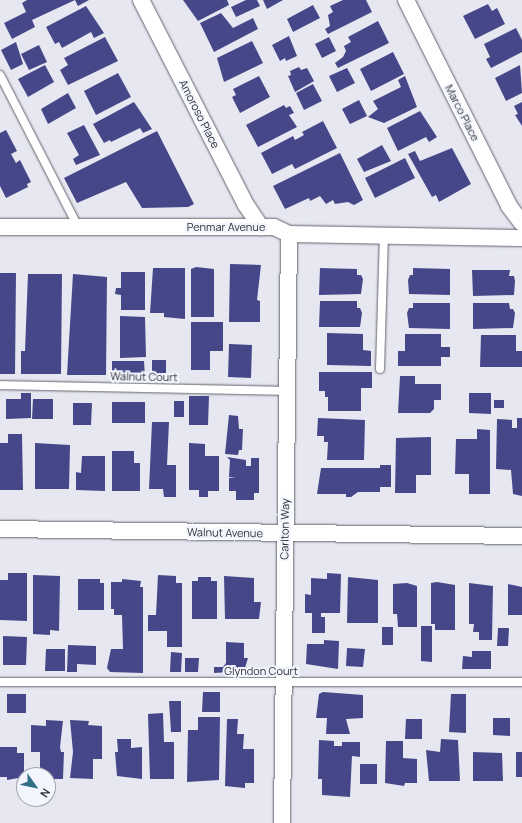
<!DOCTYPE html>
<style>
body{margin:0}
#map{position:relative;width:522px;height:823px;overflow:hidden;background:#e6e7f1;font-family:Manrope,sans-serif}
div>[style]{position:absolute}
.building>*{inset:0;background:#464788}
.roads{filter:drop-shadow(0 0 1px #63646c) drop-shadow(0 0 1px #63646c)}
.lane>*{height:8px;margin:-4px;padding:0 4px;transform-origin:4px;border-radius:4px;background:#fff}
.street>*{height:16px;margin:-8px;padding:0 8px;transform-origin:8px;border-radius:8px;background:#fff}
span{translate:-50% -50%;white-space:nowrap;text-align:center;line-height:1.15;-webkit-text-stroke:4px #f3f5ff;paint-order:stroke}
.street-label{font-size:11px;color:#2e2f32}
.north{position:absolute;left:16px;top:767px;width:40px;height:40px;box-sizing:border-box;background:#f3f5ff;border:1px solid #a4a6ad;border-radius:50%;rotate:123deg;font-size:11px;font-weight:700;line-height:16px;text-align:center;color:#2e2f32}
.north::after{content:'';display:block;margin:auto;width:14px;height:18px;background:#327186;clip-path:polygon(50% 0,100% 100%,50% 72%,0 100%)}
</style>
<div id="map">
<div class="building">
<i style="clip-path:polygon(27px 0,89px 0,78px 6px,75px 0,32px 20px,35px 27px,12px 39px,4px 23px,26px 12px,22px 3px)"></i>
<i style="clip-path:polygon(183px 0,227px 0,229px 5px,198px 21px)"></i>
<i style="clip-path:polygon(246px 0,257px 0,260px 6px,236px 17px,231px 7px)"></i>
<i style="clip-path:polygon(263px 0,283px 0,267px 9px)"></i>
<i style="clip-path:polygon(343px 0,366px 0,372px 12px,328px 34px,325px 29px,330px 26px,328px 15px,333px 12px,330px 6px)"></i>
<i style="clip-path:polygon(488px 4px,492px 11px,497px 8px,505px 24px,475px 39px,463px 16px)"></i>
<i style="clip-path:polygon(313px 5px,320px 18px,293px 32px,287px 19px)"></i>
<i style="clip-path:polygon(86px 6px,104px 33px,94px 38px,91px 32px,62px 48px,59px 42px,55px 44px,46px 27px)"></i>
<i style="clip-path:polygon(221px 13px,233px 28px,253px 18px,258px 29px,214px 52px,200px 23px)"></i>
<i style="clip-path:polygon(378px 21px,389px 43px,338px 68px,335px 63px,343px 57px,346px 51px,344px 46px,351px 42px,348px 37px)"></i>
<i style="clip-path:polygon(516px 28px,522px 40px,522px 52px,491px 68px,486px 59px,490px 57px,484px 44px)"></i>
<i style="clip-path:polygon(289px 36px,297px 56px,286px 61px,285px 58px,280px 61px,272px 45px)"></i>
<i style="clip-path:polygon(105px 37px,118px 61px,68px 85px,60px 70px,68px 65px,64px 58px)"></i>
<i style="clip-path:polygon(329px 37px,336px 51px,322px 58px,315px 44px)"></i>
<i style="clip-path:polygon(252px 41px,263px 63px,224px 82px,217px 58px)"></i>
<i style="clip-path:polygon(16px 42px,23px 64px,11px 70px,1px 50px)"></i>
<i style="clip-path:polygon(39px 45px,47px 62px,29px 70px,21px 54px)"></i>
<i style="clip-path:polygon(393px 52px,404px 74px,371px 91px,360px 69px)"></i>
<i style="clip-path:polygon(45px 65px,54px 82px,28px 97px,18px 79px)"></i>
<i style="clip-path:polygon(520px 65px,522px 93px,506px 101px,495px 78px)"></i>
<i style="clip-path:polygon(299px 67px,301px 70px,307px 68px,314px 81px,295px 92px,288px 76px,291px 75px,290px 71px)"></i>
<i style="clip-path:polygon(347px 68px,355px 83px,337px 92px,329px 76px)"></i>
<i style="clip-path:polygon(118px 73px,131px 97px,96px 115px,84px 91px)"></i>
<i style="clip-path:polygon(259px 76px,270px 97px,240px 113px,232px 97px,236px 95px,233px 89px)"></i>
<i style="clip-path:polygon(405px 76px,417px 107px,384px 123px,368px 117px,378px 109px,373px 101px,401px 87px,398px 80px)"></i>
<i style="clip-path:polygon(313px 84px,322px 101px,304px 110px,296px 93px)"></i>
<i style="clip-path:polygon(68px 93px,76px 108px,48px 124px,41px 109px)"></i>
<i style="clip-path:polygon(359px 100px,367px 116px,350px 124px,342px 109px)"></i>
<i style="clip-path:polygon(134px 102px,152px 129px,143px 133px,140px 128px,111px 142px,110px 140px,104px 143px,93px 124px)"></i>
<i style="clip-path:polygon(522px 102px,522px 126px,515px 115px,518px 114px,514px 106px)"></i>
<i style="clip-path:polygon(284px 105px,286px 108px,290px 106px,294px 113px,289px 115px,297px 127px,258px 147px,246px 125px)"></i>
<i style="clip-path:polygon(420px 111px,437px 137px,429px 142px,426px 137px,398px 151px,387px 128px)"></i>
<i style="clip-path:polygon(323px 121px,337px 148px,295px 169px,292px 164px,272px 174px,261px 153px,293px 136px,295px 140px,304px 135px,302px 132px)"></i>
<i style="clip-path:polygon(84px 125px,100px 155px,76px 165px,73px 159px,79px 155px,67px 133px)"></i>
<i style="clip-path:polygon(6px 130px,17px 151px,11px 154px,16px 163px,20px 160px,31px 182px,27px 184px,28px 187px,6px 198px,0 186px,0 133px)"></i>
<i style="clip-path:polygon(157px 131px,194px 204px,188px 207px,142px 208px,126px 182px,77px 203px,64px 178px)"></i>
<i style="clip-path:polygon(382px 145px,391px 161px,364px 172px,357px 159px)"></i>
<i style="clip-path:polygon(452px 148px,471px 184px,439px 202px,436px 195px,432px 197px,408px 154px,415px 151px,420px 161px)"></i>
<i style="clip-path:polygon(340px 153px,363px 200px,354px 205px,348px 202px,335px 204px,333px 200px,326px 204px,320px 196px,310px 201px,309px 198px,285px 209px,273px 186px)"></i>
<i style="clip-path:polygon(405px 158px,415px 178px,375px 198px,365px 178px)"></i>
<i style="clip-path:polygon(230px 264px,261px 265px,257px 300px,260px 301px,260px 322px,229px 322px)"></i>
<i style="clip-path:polygon(196px 267px,214px 269px,214px 317px,191px 317px,191px 269px)"></i>
<i style="clip-path:polygon(153px 268px,185px 268px,185px 319px,164px 317px,164px 313px,150px 313px)"></i>
<i style="clip-path:polygon(320px 268px,357px 269px,357px 275px,361px 275px,363px 279px,361px 294px,319px 295px)"></i>
<i style="clip-path:polygon(413px 268px,450px 269px,450px 295px,409px 294px,408px 280px,410px 275px,413px 275px)"></i>
<i style="clip-path:polygon(472px 270px,510px 270px,509px 276px,514px 276px,515px 281px,514px 295px,473px 296px)"></i>
<i style="clip-path:polygon(121px 272px,145px 272px,145px 310px,121px 310px,121px 295px,115px 294px,116px 288px,121px 288px)"></i>
<i style="clip-path:polygon(0 273px,16px 273px,15px 374px,0 374px)"></i>
<i style="clip-path:polygon(28px 274px,62px 274px,61px 374px,21px 374px,21px 351px,25px 351px)"></i>
<i style="clip-path:polygon(73px 274px,107px 277px,106px 375px,67px 375px)"></i>
<i style="clip-path:polygon(320px 301px,357px 301px,357px 308px,360px 308px,362px 313px,360px 327px,319px 327px)"></i>
<i style="clip-path:polygon(413px 303px,450px 303px,450px 329px,409px 328px,407px 313px,409px 308px,413px 308px)"></i>
<i style="clip-path:polygon(473px 303px,509px 303px,510px 309px,513px 309px,515px 313px,513px 328px,473px 329px)"></i>
<i style="clip-path:polygon(120px 316px,145px 317px,146px 357px,120px 358px)"></i>
<i style="clip-path:polygon(191px 322px,223px 322px,223px 351px,210px 351px,210px 370px,191px 370px)"></i>
<i style="clip-path:polygon(327px 333px,363px 334px,363px 350px,371px 351px,371px 366px,327px 365px)"></i>
<i style="clip-path:polygon(405px 334px,441px 334px,441px 347px,450px 347px,450px 357px,441px 357px,441px 366px,398px 366px,398px 351px,405px 351px)"></i>
<i style="clip-path:polygon(481px 335px,516px 335px,516px 351px,522px 351px,522px 367px,480px 367px)"></i>
<i style="clip-path:polygon(229px 344px,252px 345px,251px 378px,228px 377px)"></i>
<i style="clip-path:polygon(152px 360px,166px 360px,166px 377px,152px 376px)"></i>
<i style="clip-path:polygon(112px 361px,144px 361px,145px 377px,112px 377px)"></i>
<i style="clip-path:polygon(319px 372px,372px 372px,372px 388px,361px 388px,361px 411px,328px 411px,328px 397px,325px 397px,325px 391px,319px 391px)"></i>
<i style="clip-path:polygon(400px 376px,415px 376px,415px 384px,441px 384px,441px 400px,434px 400px,434px 409px,430px 413px,398px 413px)"></i>
<i style="clip-path:polygon(21px 393px,31px 393px,31px 418px,6px 419px,6px 399px,21px 399px)"></i>
<i style="clip-path:polygon(469px 393px,491px 393px,491px 414px,469px 413px)"></i>
<i style="clip-path:polygon(189px 396px,209px 396px,208px 425px,189px 425px)"></i>
<i style="clip-path:polygon(33px 399px,53px 399px,53px 419px,32px 419px)"></i>
<i style="clip-path:polygon(494px 400px,504px 400px,504px 408px,494px 408px)"></i>
<i style="clip-path:polygon(174px 401px,184px 401px,184px 417px,174px 417px)"></i>
<i style="clip-path:polygon(112px 402px,145px 402px,145px 423px,112px 423px)"></i>
<i style="clip-path:polygon(73px 403px,92px 403px,91px 425px,73px 425px)"></i>
<i style="clip-path:polygon(229px 415px,238px 416px,239px 429px,243px 429px,242px 450px,239px 450px,238px 455px,225px 454px)"></i>
<i style="clip-path:polygon(318px 418px,365px 420px,364px 460px,327px 460px,328px 442px,324px 442px,324px 436px,317px 436px)"></i>
<i style="clip-path:polygon(517px 418px,522px 418px,522px 496px,513px 494px,511px 470px,496px 469px,497px 419px,512px 420px,512px 428px,517px 428px)"></i>
<i style="clip-path:polygon(152px 422px,169px 422px,167px 465px,176px 465px,176px 497px,164px 497px,163px 489px,149px 489px)"></i>
<i style="clip-path:polygon(477px 429px,490px 430px,490px 494px,469px 494px,469px 474px,455px 474px,456px 439px,477px 439px)"></i>
<i style="clip-path:polygon(8px 434px,22px 434px,23px 490px,0 490px,0 443px,8px 443px)"></i>
<i style="clip-path:polygon(431px 437px,431px 475px,416px 475px,416px 493px,395px 493px,396px 438px)"></i>
<i style="clip-path:polygon(35px 443px,70px 445px,69px 489px,35px 489px)"></i>
<i style="clip-path:polygon(189px 443px,205px 444px,205px 456px,219px 456px,219px 491px,208px 491px,208px 497px,199px 497px,199px 490px,189px 490px)"></i>
<i style="clip-path:polygon(112px 451px,134px 451px,134px 463px,140px 463px,140px 491px,112px 491px)"></i>
<i style="clip-path:polygon(82px 456px,105px 456px,105px 491px,76px 490px,76px 472px,81px 473px)"></i>
<i style="clip-path:polygon(227px 457px,246px 460px,246px 466px,251px 466px,251px 458px,259px 458px,259px 493px,254px 493px,254px 500px,236px 500px,236px 491px,229px 491px,229px 478px,236px 477px,229px 477px,230px 460px)"></i>
<i style="clip-path:polygon(380px 465px,391px 465px,391px 487px,380px 487px,380px 492px,358px 492px,351px 497px,346px 497px,346px 494px,317px 494px,321px 468px,380px 468px)"></i>
<i style="clip-path:polygon(8px 573px,27px 573px,27px 621px,0 620px,0 580px,8px 580px)"></i>
<i style="clip-path:polygon(327px 573px,341px 574px,340px 613px,321px 613px,321px 617px,325px 617px,325px 633px,312px 633px,312px 613px,305px 613px,305px 594px,311px 595px,311px 578px,327px 579px)"></i>
<i style="clip-path:polygon(33px 575px,60px 576px,59px 631px,50px 630px,50px 635px,33px 634px)"></i>
<i style="clip-path:polygon(158px 575px,176px 576px,176px 583px,182px 583px,182px 647px,167px 647px,167px 631px,148px 631px,148px 615px,156px 615px)"></i>
<i style="clip-path:polygon(224px 576px,254px 578px,254px 602px,261px 602px,259px 619px,225px 619px)"></i>
<i style="clip-path:polygon(198px 577px,211px 577px,211px 581px,217px 581px,217px 619px,192px 619px,192px 581px,198px 581px)"></i>
<i style="clip-path:polygon(348px 577px,378px 580px,378px 623px,347px 623px)"></i>
<i style="clip-path:polygon(78px 579px,100px 579px,100px 583px,104px 583px,104px 610px,78px 610px)"></i>
<i style="clip-path:polygon(122px 579px,141px 581px,140px 587px,143px 587px,143px 673px,110px 672px,107px 668px,111px 649px,123px 649px,122px 615px,114px 615px,114px 609px,111px 609px,111px 582px,122px 582px)"></i>
<i style="clip-path:polygon(437px 582px,455px 585px,455px 630px,435px 630px,435px 624px,431px 624px,431px 583px)"></i>
<i style="clip-path:polygon(407px 583px,417px 586px,417px 627px,398px 627px,397px 614px,393px 614px,393px 584px)"></i>
<i style="clip-path:polygon(469px 583px,493px 586px,492px 640px,479px 640px,479px 632px,473px 632px,474px 624px,469px 624px)"></i>
<i style="clip-path:polygon(508px 584px,522px 587px,522px 615px,508px 615px)"></i>
<i style="clip-path:polygon(421px 626px,432px 626px,432px 662px,421px 661px)"></i>
<i style="clip-path:polygon(382px 627px,393px 627px,393px 645px,382px 645px)"></i>
<i style="clip-path:polygon(498px 628px,509px 628px,508px 646px,497px 646px)"></i>
<i style="clip-path:polygon(3px 636px,27px 637px,26px 665px,3px 665px)"></i>
<i style="clip-path:polygon(324px 640px,339px 641px,338px 669px,306px 664px,307px 644px,324px 644px)"></i>
<i style="clip-path:polygon(226px 642px,244px 643px,244px 658px,248px 658px,244px 671px,214px 673px,214px 667px,223px 667px,226px 663px)"></i>
<i style="clip-path:polygon(68px 645px,96px 646px,96px 665px,77px 664px,77px 672px,67px 672px)"></i>
<i style="clip-path:polygon(347px 648px,365px 649px,363px 667px,346px 666px)"></i>
<i style="clip-path:polygon(46px 649px,65px 649px,65px 671px,45px 671px)"></i>
<i style="clip-path:polygon(472px 651px,491px 651px,491px 669px,462px 669px,463px 656px,472px 657px)"></i>
<i style="clip-path:polygon(171px 652px,182px 653px,181px 672px,170px 672px)"></i>
<i style="clip-path:polygon(185px 658px,199px 658px,198px 672px,185px 672px)"></i>
<i style="clip-path:polygon(203px 692px,220px 692px,220px 712px,202px 712px)"></i>
<i style="clip-path:polygon(323px 692px,363px 695px,363px 718px,346px 719px,350px 734px,326px 734px,327px 718px,316px 718px,319px 694px)"></i>
<i style="clip-path:polygon(7px 694px,26px 694px,26px 713px,7px 713px)"></i>
<i style="clip-path:polygon(451px 694px,466px 694px,466px 733px,449px 732px)"></i>
<i style="clip-path:polygon(169px 701px,181px 701px,181px 732px,171px 732px)"></i>
<i style="clip-path:polygon(163px 713px,164px 742px,174px 742px,174px 779px,150px 779px,148px 714px)"></i>
<i style="clip-path:polygon(198px 717px,220px 717px,219px 780px,187px 782px,188px 730px,198px 730px)"></i>
<i style="clip-path:polygon(493px 718px,510px 718px,510px 736px,493px 735px)"></i>
<i style="clip-path:polygon(227px 719px,238px 719px,237px 734px,244px 734px,243px 749px,254px 749px,254px 783px,245px 783px,245px 788px,225px 786px)"></i>
<i style="clip-path:polygon(406px 719px,422px 719px,422px 739px,405px 739px)"></i>
<i style="clip-path:polygon(46px 720px,63px 721px,60px 747px,61px 752px,64px 752px,63px 779px,48px 779px,48px 775px,40px 775px,40px 752px,31px 752px,31px 725px,46px 726px)"></i>
<i style="clip-path:polygon(70px 720px,89px 721px,88px 725px,102px 726px,102px 759px,93px 759px,93px 779px,70px 778px,73px 752px)"></i>
<i style="clip-path:polygon(117px 739px,131px 739px,131px 748px,142px 747px,142px 779px,117px 776px,115px 752px,118px 752px)"></i>
<i style="clip-path:polygon(441px 739px,458px 740px,460px 781px,429px 781px,426px 750px,440px 752px)"></i>
<i style="clip-path:polygon(319px 740px,334px 741px,334px 746px,342px 746px,342px 742px,360px 742px,360px 757px,352px 756px,350px 797px,322px 795px,322px 779px,318px 779px)"></i>
<i style="clip-path:polygon(386px 741px,403px 741px,403px 758px,417px 759px,417px 783px,405px 783px,404px 786px,385px 783px)"></i>
<i style="clip-path:polygon(0 747px,17px 747px,17px 753px,24px 753px,24px 777px,7px 780px,7px 777px,0 777px)"></i>
<i style="clip-path:polygon(473px 752px,502px 753px,503px 781px,473px 781px)"></i>
<i style="clip-path:polygon(516px 752px,522px 752px,522px 777px,516px 777px)"></i>
<i style="clip-path:polygon(360px 764px,377px 764px,377px 784px,360px 784px)"></i>
</div>
<div class="roads">
<div class="lane">
<i style="left:0;top:75px;width:171px;rotate:62.8deg"></i>
<i style="left:380px;top:369px;width:132px;rotate:-88.3deg"></i>
<i style="left:0;top:385px;width:287px;rotate:1.2deg"></i>
<i style="left:0;top:682px;width:522px"></i>
</div>
<div class="street">
<i style="left:141px;top:0;width:230px;rotate:62.9deg"></i>
<i style="left:246px;top:205px;width:27px;rotate:56deg"></i>
<i style="left:406px;top:0;width:230px;rotate:63.4deg"></i>
<i style="left:509px;top:206px;width:21px;rotate:53deg"></i>
<i style="left:0;top:227px;width:274px"></i>
<i style="left:274px;top:227px;width:17px;rotate:25deg"></i>
<i style="left:289px;top:234px;width:233px;rotate:1deg"></i>
<i style="left:0;top:529px;width:522px;rotate:0.77deg"></i>
<i style="left:282px;top:823px;width:589px;rotate:-89.32deg"></i>
</div>
</div>
<div class="street-label">
<span style="left:462px;top:113px;rotate:63deg">Marco Place</span>
<span style="left:199px;top:114px;rotate:63deg">Amoroso Place</span>
<span style="left:226px;top:227px">Penmar Avenue</span>
<span style="left:144px;top:377px;rotate:1deg">Walnut Court</span>
<span style="left:285px;top:529px;rotate:-89deg">Carlton Way</span>
<span style="left:225px;top:533px;rotate:1deg">Walnut Avenue</span>
<span style="left:261px;top:671px">Glyndon Court</span>
</div>
<div class="north">N</div>
</div>
